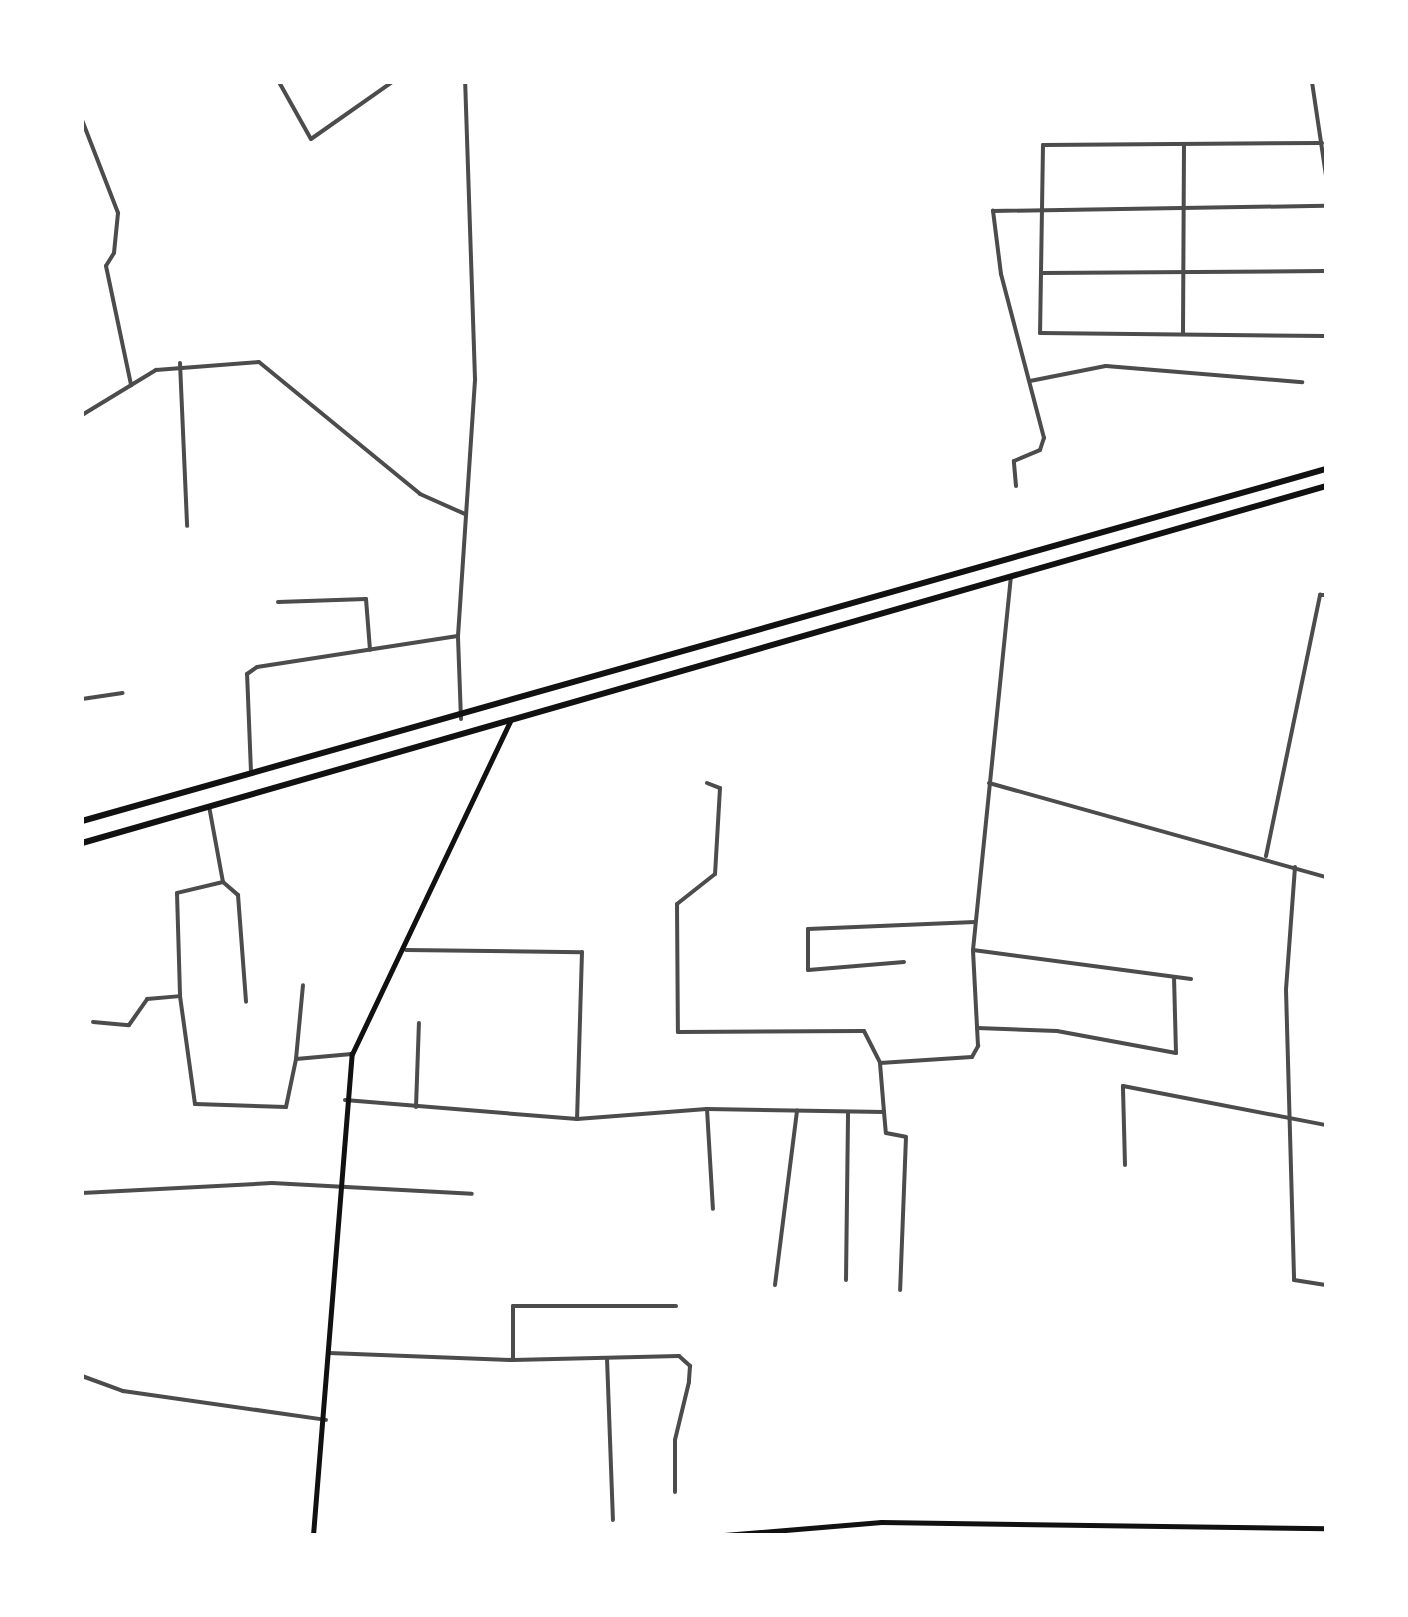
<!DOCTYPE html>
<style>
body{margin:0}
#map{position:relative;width:1408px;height:1617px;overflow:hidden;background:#fff;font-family:"Roboto Condensed",sans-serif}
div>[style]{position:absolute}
.minor>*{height:4px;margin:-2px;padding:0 2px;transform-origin:2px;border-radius:2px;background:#4c4c4c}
.secondary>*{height:5px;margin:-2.5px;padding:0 2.5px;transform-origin:2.5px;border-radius:2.5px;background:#111}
.trunk>*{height:6px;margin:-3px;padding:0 3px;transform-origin:3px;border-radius:3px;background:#111}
span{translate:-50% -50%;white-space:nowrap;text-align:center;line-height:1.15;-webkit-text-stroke:6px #fff;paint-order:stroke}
.frame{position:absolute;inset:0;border:84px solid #fff;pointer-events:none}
</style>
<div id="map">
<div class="minor">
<i style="left:279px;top:82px;width:65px;rotate:60.7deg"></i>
<i style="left:311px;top:139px;width:99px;rotate:-35.1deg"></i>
<i style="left:1312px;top:82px;width:95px;rotate:81.5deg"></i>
<i style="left:82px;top:120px;width:100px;rotate:68.8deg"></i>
<i style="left:118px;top:213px;width:40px;rotate:95.7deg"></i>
<i style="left:114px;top:253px;width:15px;rotate:122deg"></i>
<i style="left:106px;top:266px;width:122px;rotate:78.1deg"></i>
<i style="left:1322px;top:143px;width:279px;rotate:179.6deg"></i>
<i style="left:1043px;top:145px;width:188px;rotate:90.9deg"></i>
<i style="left:1040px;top:333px;width:286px;rotate:0.6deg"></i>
<i style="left:1041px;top:273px;width:285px;rotate:-0.4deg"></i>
<i style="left:1183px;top:334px;width:190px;rotate:-89.7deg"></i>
<i style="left:180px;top:363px;width:163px;rotate:87.5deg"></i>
<i style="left:1030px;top:381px;width:77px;rotate:-11.2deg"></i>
<i style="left:1106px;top:366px;width:197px;rotate:4.7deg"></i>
<i style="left:82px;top:415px;width:87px;rotate:-31.3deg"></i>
<i style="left:156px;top:370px;width:103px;rotate:-4.4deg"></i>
<i style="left:259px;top:362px;width:208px;rotate:39.3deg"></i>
<i style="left:420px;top:494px;width:49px;rotate:24deg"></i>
<i style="left:1016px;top:486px;width:25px;rotate:-95deg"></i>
<i style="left:1014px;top:461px;width:28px;rotate:-23deg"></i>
<i style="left:1040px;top:450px;width:13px;rotate:-72deg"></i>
<i style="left:1044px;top:438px;width:170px;rotate:-104.7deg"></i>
<i style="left:1001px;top:274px;width:64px;rotate:-97.2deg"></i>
<i style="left:993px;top:211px;width:333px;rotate:-0.9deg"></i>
<i style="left:278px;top:602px;width:88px;rotate:-2deg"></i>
<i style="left:366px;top:599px;width:51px;rotate:85.5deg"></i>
<i style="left:82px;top:699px;width:41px;rotate:-8.3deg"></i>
<i style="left:461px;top:719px;width:83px;rotate:-92.1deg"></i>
<i style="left:458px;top:636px;width:258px;rotate:-86.2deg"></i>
<i style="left:475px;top:379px;width:297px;rotate:-91.9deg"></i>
<i style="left:251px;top:772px;width:98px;rotate:-92.3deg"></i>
<i style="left:247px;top:674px;width:12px;rotate:-35deg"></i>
<i style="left:257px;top:667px;width:203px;rotate:-8.8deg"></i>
<i style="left:707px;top:783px;width:14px;rotate:21deg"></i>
<i style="left:720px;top:788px;width:86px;rotate:93.3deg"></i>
<i style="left:715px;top:874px;width:48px;rotate:141.7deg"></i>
<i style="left:677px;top:904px;width:128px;rotate:89.6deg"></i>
<i style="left:678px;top:1032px;width:186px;rotate:-0.3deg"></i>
<i style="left:864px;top:1031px;width:36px;rotate:63deg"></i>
<i style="left:989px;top:783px;width:350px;rotate:15.6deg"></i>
<i style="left:209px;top:806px;width:77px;rotate:79.6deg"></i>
<i style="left:223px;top:882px;width:20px;rotate:41deg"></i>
<i style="left:238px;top:895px;width:107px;rotate:85.7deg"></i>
<i style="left:1266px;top:856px;width:267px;rotate:-78.3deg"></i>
<i style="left:1320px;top:595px;width:6px"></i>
<i style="left:1295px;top:867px;width:123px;rotate:94.2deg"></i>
<i style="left:1286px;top:990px;width:290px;rotate:88.4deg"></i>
<i style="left:1294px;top:1280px;width:32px;rotate:9deg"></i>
<i style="left:223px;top:882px;width:47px;rotate:166.6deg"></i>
<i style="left:177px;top:893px;width:103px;rotate:88.3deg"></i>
<i style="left:180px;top:996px;width:109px;rotate:82.1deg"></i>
<i style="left:195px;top:1104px;width:91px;rotate:1.9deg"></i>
<i style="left:286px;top:1107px;width:49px;rotate:-78.2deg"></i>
<i style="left:296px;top:1059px;width:56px;rotate:-5.1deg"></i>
<i style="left:406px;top:950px;width:176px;rotate:0.7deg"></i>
<i style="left:582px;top:952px;width:167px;rotate:91.7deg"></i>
<i style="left:577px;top:1119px;width:130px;rotate:-4.4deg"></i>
<i style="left:707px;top:1109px;width:177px;rotate:1deg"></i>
<i style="left:884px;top:1112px;width:49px;rotate:-94.7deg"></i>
<i style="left:880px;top:1063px;width:92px;rotate:-3.7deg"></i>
<i style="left:972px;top:1057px;width:13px;rotate:-61deg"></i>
<i style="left:978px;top:1046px;width:96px;rotate:-93deg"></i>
<i style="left:973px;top:950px;width:375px;rotate:-84.2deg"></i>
<i style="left:973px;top:950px;width:220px;rotate:7.6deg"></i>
<i style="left:904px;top:962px;width:96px;rotate:175.2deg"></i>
<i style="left:808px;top:970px;width:41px;rotate:-90deg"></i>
<i style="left:808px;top:929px;width:167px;rotate:-2.4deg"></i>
<i style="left:93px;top:1022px;width:36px;rotate:5deg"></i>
<i style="left:129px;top:1025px;width:32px;rotate:-55deg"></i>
<i style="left:147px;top:999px;width:33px;rotate:-5deg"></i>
<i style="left:977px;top:1028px;width:80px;rotate:2.1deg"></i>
<i style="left:1057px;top:1031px;width:121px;rotate:10.5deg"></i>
<i style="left:1176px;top:1053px;width:76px;rotate:-91.5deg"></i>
<i style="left:296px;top:1059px;width:74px;rotate:-84.6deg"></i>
<i style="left:345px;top:1100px;width:233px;rotate:4.7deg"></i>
<i style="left:416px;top:1107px;width:84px;rotate:-88deg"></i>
<i style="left:707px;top:1109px;width:100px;rotate:86.6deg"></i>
<i style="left:884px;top:1112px;width:21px;rotate:85deg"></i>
<i style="left:886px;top:1133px;width:20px;rotate:11deg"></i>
<i style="left:906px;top:1137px;width:153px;rotate:92.2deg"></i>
<i style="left:1125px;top:1165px;width:79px;rotate:-91.5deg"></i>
<i style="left:1123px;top:1086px;width:207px;rotate:10.9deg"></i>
<i style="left:82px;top:1193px;width:190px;rotate:-3deg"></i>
<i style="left:272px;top:1183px;width:200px;rotate:3.1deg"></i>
<i style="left:846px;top:1280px;width:168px;rotate:-89.3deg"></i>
<i style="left:775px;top:1285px;width:176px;rotate:-82.8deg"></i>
<i style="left:329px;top:1353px;width:184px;rotate:2.2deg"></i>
<i style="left:513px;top:1360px;width:54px;rotate:-90deg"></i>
<i style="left:513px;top:1306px;width:163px"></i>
<i style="left:607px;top:1358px;width:162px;rotate:87.9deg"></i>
<i style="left:513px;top:1360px;width:166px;rotate:-1.4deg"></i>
<i style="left:679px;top:1356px;width:15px;rotate:42deg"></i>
<i style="left:690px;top:1366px;width:16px;rotate:94deg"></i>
<i style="left:689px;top:1382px;width:60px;rotate:103.6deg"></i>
<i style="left:675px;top:1440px;width:52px;rotate:90deg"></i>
<i style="left:82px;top:1376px;width:44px;rotate:20.1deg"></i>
<i style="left:123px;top:1391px;width:205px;rotate:8.1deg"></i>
</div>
<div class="secondary">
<i style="left:313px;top:1535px;width:483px;rotate:-85.4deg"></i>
<i style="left:352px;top:1054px;width:368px;rotate:-64.6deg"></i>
<i style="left:724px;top:1535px;width:158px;rotate:-4.7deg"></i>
<i style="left:881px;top:1522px;width:445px;rotate:0.8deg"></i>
</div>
<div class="trunk">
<i style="left:82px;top:821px;width:1293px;rotate:-15.8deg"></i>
<i style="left:82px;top:843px;width:1294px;rotate:-16.01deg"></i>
</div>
<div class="frame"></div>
</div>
